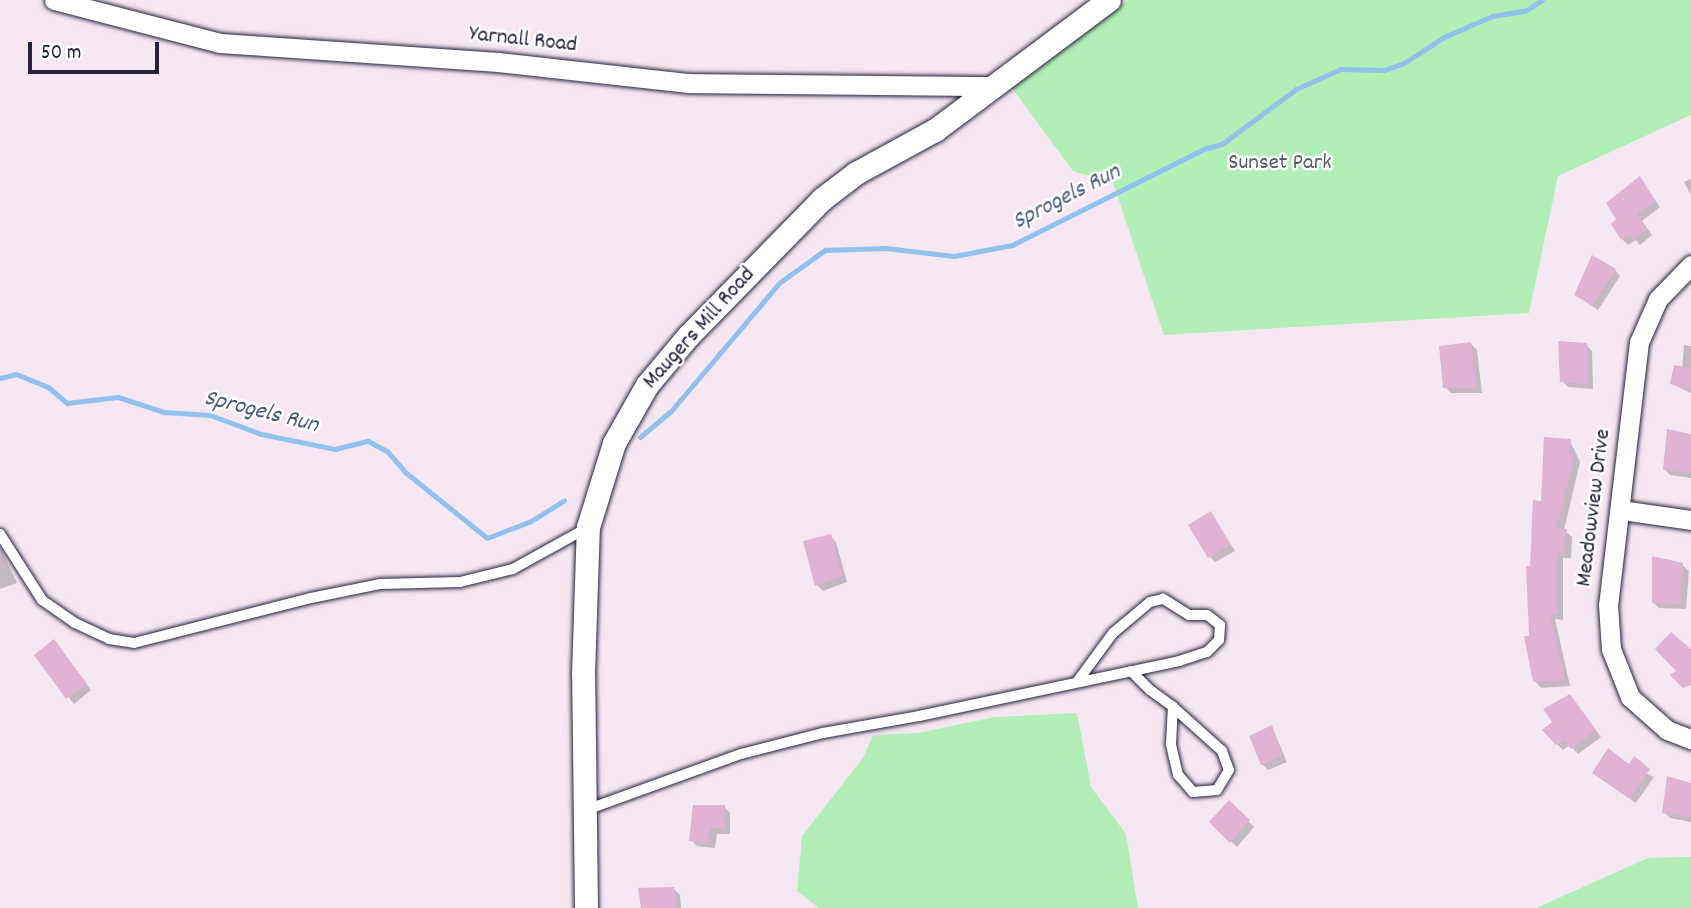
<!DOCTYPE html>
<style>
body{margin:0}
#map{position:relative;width:1691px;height:908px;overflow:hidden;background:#f6e8f2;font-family:Dekko,sans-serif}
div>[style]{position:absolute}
.green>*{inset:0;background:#b2efb6}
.shadow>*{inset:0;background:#0003}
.stream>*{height:5px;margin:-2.5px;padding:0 2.5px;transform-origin:2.5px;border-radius:2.5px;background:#91c1ec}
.building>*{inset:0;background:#e0b2d4}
.roads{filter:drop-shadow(0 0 2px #22223b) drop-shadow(0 0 2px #22223b)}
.service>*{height:10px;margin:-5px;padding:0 5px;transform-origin:5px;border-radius:5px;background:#fff}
.minor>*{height:19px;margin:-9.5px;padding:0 9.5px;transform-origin:9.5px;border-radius:9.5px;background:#fff}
.tertiary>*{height:23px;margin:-11.5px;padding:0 11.5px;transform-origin:11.5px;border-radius:11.5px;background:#fff}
span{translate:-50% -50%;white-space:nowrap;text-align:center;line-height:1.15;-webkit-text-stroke:5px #fff;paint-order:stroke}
.street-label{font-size:23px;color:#22223b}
.park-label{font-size:23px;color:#4d6060}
.water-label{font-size:24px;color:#495a79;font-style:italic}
.scale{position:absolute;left:28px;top:42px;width:131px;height:32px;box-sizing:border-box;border:4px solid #22223b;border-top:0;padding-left:9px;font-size:21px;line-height:24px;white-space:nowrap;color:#22223b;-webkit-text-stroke:5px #fff;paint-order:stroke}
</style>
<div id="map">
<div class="green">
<i style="clip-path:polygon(1128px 0,1691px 0,1691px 115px,1558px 176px,1529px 313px,1164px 335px,1113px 183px,1073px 171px,1012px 88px)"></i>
<i style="clip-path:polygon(1077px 713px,1091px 787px,1126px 834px,1138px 908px,819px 908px,797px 891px,802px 836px,863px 758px,873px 735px,918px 733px,995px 717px)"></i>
<i style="clip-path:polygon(1691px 857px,1691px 908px,1536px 908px,1648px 858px)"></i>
</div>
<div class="shadow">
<i style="clip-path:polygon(1640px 178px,1660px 207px,1642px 221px,1652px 235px,1640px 245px,1636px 240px,1628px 245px,1622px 239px)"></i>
<i style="clip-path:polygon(1691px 179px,1691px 195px,1684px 182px)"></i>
<i style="clip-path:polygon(1615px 270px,1620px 276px,1598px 310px,1576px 295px)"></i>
<i style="clip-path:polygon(1471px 344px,1477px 350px,1482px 393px,1451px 393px,1445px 387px)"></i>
<i style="clip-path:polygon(1586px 345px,1592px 351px,1593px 389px,1568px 387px,1562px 381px)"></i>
<i style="clip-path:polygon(1684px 345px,1691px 346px,1691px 393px,1672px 384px,1682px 369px)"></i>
<i style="clip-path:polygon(1691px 435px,1691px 478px,1670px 475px,1664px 469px)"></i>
<i style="clip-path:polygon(1570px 441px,1580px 462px,1564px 530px,1572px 537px,1571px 558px,1563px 558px,1563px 620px,1555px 619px,1570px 686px,1541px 688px,1535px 681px,1531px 568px,1543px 503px)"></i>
<i style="clip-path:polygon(1211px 513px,1235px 551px,1215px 562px,1209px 556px)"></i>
<i style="clip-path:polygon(830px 536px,836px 542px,847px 582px,823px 591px,817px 585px)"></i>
<i style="clip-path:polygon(0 547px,17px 583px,0 589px)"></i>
<i style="clip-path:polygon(1682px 565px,1689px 571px,1686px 609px,1659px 608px,1653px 602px)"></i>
<i style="clip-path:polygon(54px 641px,91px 690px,74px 704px,36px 656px)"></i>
<i style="clip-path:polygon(1570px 696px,1601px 737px,1578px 754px,1570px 745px,1563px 750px,1557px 744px,1554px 722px)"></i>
<i style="clip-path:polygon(1272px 727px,1287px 762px,1268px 770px,1262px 764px)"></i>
<i style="clip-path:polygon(1630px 766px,1654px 777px,1636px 803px,1601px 779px)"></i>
<i style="clip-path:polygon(1691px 785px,1691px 822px,1670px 818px,1664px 812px)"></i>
<i style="clip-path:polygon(1229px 802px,1254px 827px,1237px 847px,1211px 822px)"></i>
<i style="clip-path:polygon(724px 807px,730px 813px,730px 834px,717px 834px,715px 848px,697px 846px,691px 840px)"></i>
<i style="clip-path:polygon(674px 889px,680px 895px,681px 908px,643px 908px)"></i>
</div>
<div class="stream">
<i style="left:0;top:378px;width:16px;rotate:-14deg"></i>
<i style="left:16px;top:374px;width:35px;rotate:22deg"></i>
<i style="left:48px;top:387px;width:25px;rotate:40deg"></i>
<i style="left:67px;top:403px;width:51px;rotate:-6.7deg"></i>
<i style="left:118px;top:397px;width:48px;rotate:18.1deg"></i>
<i style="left:164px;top:412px;width:46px;rotate:3.7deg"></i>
<i style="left:210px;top:415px;width:54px;rotate:20.4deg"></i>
<i style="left:261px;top:434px;width:76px;rotate:11.5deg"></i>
<i style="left:335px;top:449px;width:34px;rotate:-14deg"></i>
<i style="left:368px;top:441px;width:21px;rotate:28deg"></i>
<i style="left:387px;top:451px;width:28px;rotate:49deg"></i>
<i style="left:405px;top:472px;width:105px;rotate:38.8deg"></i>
<i style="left:487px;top:538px;width:47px;rotate:-21.1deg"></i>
<i style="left:531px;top:521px;width:39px;rotate:-32deg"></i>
<i style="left:640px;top:437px;width:40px;rotate:-40deg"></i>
<i style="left:671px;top:411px;width:167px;rotate:-49.8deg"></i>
<i style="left:779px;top:283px;width:57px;rotate:-35.7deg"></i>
<i style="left:825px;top:250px;width:60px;rotate:-1.9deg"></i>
<i style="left:885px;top:248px;width:69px;rotate:6.6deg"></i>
<i style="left:954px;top:256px;width:59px;rotate:-10.7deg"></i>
<i style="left:1012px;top:245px;width:215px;rotate:-26.6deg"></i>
<i style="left:1204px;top:149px;width:19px;rotate:-16deg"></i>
<i style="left:1222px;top:144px;width:92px;rotate:-36.6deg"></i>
<i style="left:1296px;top:89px;width:49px;rotate:-24deg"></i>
<i style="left:1341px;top:69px;width:43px;rotate:1.3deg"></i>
<i style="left:1384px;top:70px;width:21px;rotate:-19deg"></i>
<i style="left:1404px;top:63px;width:48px;rotate:-33deg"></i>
<i style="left:1444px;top:37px;width:52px;rotate:-23.6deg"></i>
<i style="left:1492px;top:16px;width:33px;rotate:-9deg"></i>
<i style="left:1525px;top:11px;width:20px;rotate:-33deg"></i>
</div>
<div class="building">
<i style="clip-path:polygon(1640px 176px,1655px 201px,1637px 214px,1647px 229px,1633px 240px,1629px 235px,1621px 240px,1611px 224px,1616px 219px,1606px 203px)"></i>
<i style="clip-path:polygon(1592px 255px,1616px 269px,1592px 305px,1574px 295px)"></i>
<i style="clip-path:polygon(1558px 341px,1587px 343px,1587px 384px,1560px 382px)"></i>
<i style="clip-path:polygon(1471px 342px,1477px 388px,1443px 388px,1439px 346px)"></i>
<i style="clip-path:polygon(1674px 365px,1691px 368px,1691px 389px,1670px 384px)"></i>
<i style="clip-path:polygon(1667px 429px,1691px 434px,1691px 473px,1663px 470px)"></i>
<i style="clip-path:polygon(1544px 437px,1571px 439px,1569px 453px,1575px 455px,1557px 528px,1567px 529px,1565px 553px,1558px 553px,1558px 614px,1550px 614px,1565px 680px,1533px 682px,1524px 636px,1529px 636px,1526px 566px,1530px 566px,1533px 500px,1541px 501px)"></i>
<i style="clip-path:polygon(1211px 511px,1230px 545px,1208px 558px,1188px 525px)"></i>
<i style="clip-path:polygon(831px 534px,842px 576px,815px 586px,803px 541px)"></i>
<i style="clip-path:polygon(1652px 556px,1683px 563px,1681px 604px,1652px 603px)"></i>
<i style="clip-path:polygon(1671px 632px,1691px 649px,1691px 685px,1683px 688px,1670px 675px,1676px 671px,1655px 649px)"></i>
<i style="clip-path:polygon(54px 639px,87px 684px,66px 699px,34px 655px)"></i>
<i style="clip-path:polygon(1570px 694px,1596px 730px,1571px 749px,1564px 740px,1556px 745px,1542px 730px,1552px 722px,1543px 709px)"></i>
<i style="clip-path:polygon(1272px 725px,1282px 756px,1261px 765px,1249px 736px)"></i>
<i style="clip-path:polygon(1608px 748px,1629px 764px,1634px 756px,1650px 769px,1630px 799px,1592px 773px)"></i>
<i style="clip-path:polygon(1667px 776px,1691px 783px,1691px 817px,1662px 813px)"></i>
<i style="clip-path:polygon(1229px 800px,1250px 820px,1230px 843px,1209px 822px)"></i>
<i style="clip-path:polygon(693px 805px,725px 805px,725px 829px,711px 828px,709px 843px,689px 841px)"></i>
<i style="clip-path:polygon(674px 887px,676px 908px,641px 908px,638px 888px)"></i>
</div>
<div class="roads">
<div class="service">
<i style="left:0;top:534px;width:78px;rotate:57.5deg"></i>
<i style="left:42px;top:600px;width:40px;rotate:34.9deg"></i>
<i style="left:75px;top:623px;width:38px;rotate:25deg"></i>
<i style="left:109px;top:639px;width:25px;rotate:9deg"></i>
<i style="left:134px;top:643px;width:183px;rotate:-14.3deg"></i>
<i style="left:311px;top:598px;width:70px;rotate:-11.5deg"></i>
<i style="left:380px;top:584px;width:80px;rotate:-1.4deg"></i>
<i style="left:460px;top:582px;width:55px;rotate:-13.8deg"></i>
<i style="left:513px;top:569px;width:85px;rotate:-29deg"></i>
<i style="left:1131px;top:671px;width:27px;rotate:45deg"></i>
<i style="left:1150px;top:690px;width:29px;rotate:36deg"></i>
<i style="left:1173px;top:707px;width:66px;rotate:41.9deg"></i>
<i style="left:1222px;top:751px;width:20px;rotate:70deg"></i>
<i style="left:1229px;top:770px;width:23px;rotate:121deg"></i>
<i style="left:1217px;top:790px;width:24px;rotate:175deg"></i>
<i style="left:1193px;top:792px;width:23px;rotate:-131deg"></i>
<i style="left:1178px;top:775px;width:32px;rotate:-103deg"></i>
<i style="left:1171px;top:744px;width:37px;rotate:-87deg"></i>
<i style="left:586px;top:810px;width:165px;rotate:-19.9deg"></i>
<i style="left:741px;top:754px;width:85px;rotate:-14.4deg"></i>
<i style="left:823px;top:733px;width:97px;rotate:-10deg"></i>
<i style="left:919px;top:716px;width:266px;rotate:-11.9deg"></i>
<i style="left:1179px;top:661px;width:29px;rotate:-18deg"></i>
<i style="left:1207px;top:652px;width:17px;rotate:-45deg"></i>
<i style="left:1219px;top:640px;width:15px;rotate:-86deg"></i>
<i style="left:1220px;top:625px;width:16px;rotate:-142deg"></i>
<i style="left:1207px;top:615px;width:18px;rotate:180deg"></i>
<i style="left:1189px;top:615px;width:31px;rotate:-148deg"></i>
<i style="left:1163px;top:599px;width:13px;rotate:167deg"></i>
<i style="left:1150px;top:602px;width:48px;rotate:140deg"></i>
<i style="left:1113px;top:633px;width:61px;rotate:126.3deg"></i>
</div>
<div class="minor">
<i style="left:54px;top:0;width:171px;rotate:14.5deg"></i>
<i style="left:220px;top:43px;width:279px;rotate:3.9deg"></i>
<i style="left:498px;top:62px;width:192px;rotate:6.3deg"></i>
<i style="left:689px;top:83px;width:304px;rotate:0.6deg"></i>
<i style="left:1691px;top:265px;width:47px;rotate:134.1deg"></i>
<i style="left:1658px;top:299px;width:47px;rotate:113.8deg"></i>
<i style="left:1639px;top:342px;width:264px;rotate:96.7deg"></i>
<i style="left:1608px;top:604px;width:45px;rotate:86.2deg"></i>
<i style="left:1611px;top:649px;width:52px;rotate:68.4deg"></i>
<i style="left:1630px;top:697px;width:50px;rotate:41.7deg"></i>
<i style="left:1667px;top:730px;width:26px;rotate:21deg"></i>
<i style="left:1621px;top:510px;width:71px;rotate:8.1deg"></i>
</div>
<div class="tertiary">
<i style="left:586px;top:908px;width:234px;rotate:-90.7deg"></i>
<i style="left:583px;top:674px;width:147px;rotate:-88.1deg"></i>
<i style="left:588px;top:527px;width:88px;rotate:-72.8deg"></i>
<i style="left:614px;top:443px;width:67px;rotate:-60.4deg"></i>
<i style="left:647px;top:385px;width:64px;rotate:-50.1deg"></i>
<i style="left:688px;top:336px;width:192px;rotate:-45.6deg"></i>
<i style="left:822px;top:199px;width:43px;rotate:-37.4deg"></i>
<i style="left:856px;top:173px;width:90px;rotate:-28.6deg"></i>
<i style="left:935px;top:130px;width:217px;rotate:-36.8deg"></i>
</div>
</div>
<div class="street-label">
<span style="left:523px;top:41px;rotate:6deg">Yarnall Road</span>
<span style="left:700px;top:329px;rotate:-48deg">Maugers Mill Road</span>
<span style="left:1595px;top:508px;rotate:-83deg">Meadowview Drive</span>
</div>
<div class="park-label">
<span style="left:1280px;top:164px">Sunset Park</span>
</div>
<div class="water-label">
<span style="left:1067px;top:198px;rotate:-27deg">Sprogels Run</span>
<span style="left:261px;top:413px;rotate:14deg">Sprogels Run</span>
</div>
<div class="scale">50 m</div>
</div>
